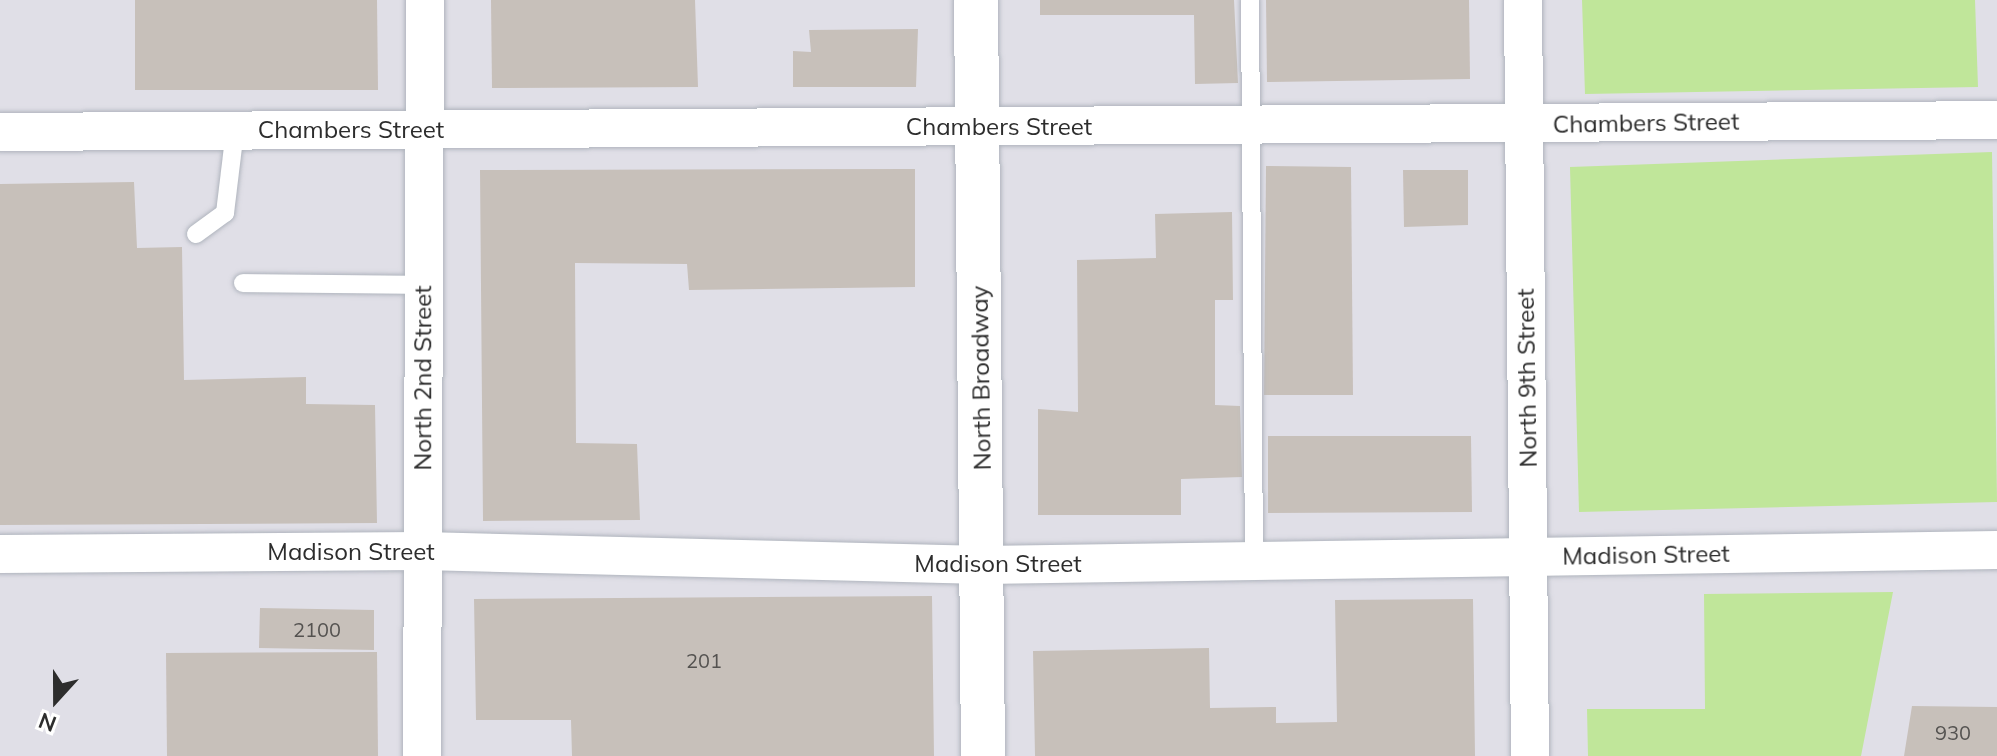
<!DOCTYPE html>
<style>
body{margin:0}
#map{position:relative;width:1997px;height:756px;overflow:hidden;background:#eee5df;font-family:Mulish,sans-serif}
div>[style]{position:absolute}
.industrial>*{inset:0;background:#e0dfe7}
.green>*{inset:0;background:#c0e69a}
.building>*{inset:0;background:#c7c0ba}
.roads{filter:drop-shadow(0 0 2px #afb4bd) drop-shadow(0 0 2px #afb4bd)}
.lane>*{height:18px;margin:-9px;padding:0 9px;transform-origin:9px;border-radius:9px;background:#fff}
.street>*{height:38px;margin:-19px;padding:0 19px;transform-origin:19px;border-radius:19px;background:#fff}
.secondary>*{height:44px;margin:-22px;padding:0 22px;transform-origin:22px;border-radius:22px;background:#fff}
span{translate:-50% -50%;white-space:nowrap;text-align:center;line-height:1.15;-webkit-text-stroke:6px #fff;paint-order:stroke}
.number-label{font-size:20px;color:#545250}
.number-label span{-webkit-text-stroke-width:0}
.street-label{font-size:24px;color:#2d2d2d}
.north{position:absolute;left:16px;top:660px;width:80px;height:80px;-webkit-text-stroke:6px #fff;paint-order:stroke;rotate:201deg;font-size:22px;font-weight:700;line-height:32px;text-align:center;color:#2d2d2d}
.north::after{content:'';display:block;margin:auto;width:28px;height:36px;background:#2d2d2d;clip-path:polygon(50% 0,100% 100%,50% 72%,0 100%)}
</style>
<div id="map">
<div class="industrial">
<i style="clip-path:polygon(0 0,1997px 0,1997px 756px,0 756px)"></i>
</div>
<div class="green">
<i style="clip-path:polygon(1582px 0,1975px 0,1978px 87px,1585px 94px)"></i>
<i style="clip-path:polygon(1992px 152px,1997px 502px,1579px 512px,1570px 167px)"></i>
<i style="clip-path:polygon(1893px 592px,1861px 756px,1588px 756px,1587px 709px,1705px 709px,1704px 594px)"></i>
</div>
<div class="building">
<i style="clip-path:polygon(135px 0,377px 0,378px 90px,135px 90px)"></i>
<i style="clip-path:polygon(491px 0,695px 0,698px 87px,492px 88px)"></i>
<i style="clip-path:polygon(1040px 0,1234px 0,1238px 83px,1195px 84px,1194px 15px,1040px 15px)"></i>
<i style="clip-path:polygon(1266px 0,1469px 0,1470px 79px,1267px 82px)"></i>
<i style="clip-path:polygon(918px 29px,916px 87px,793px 87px,793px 51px,811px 52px,809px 30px)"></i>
<i style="clip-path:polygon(1266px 166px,1351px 167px,1353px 395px,1264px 395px)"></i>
<i style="clip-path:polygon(915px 169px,915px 287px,689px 290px,687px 264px,575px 263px,576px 443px,637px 444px,640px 520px,483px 521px,480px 170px)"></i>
<i style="clip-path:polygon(1403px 170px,1468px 170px,1468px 225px,1404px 227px)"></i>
<i style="clip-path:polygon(134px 182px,137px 248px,182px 247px,184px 380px,306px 377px,306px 404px,375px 405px,377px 523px,0 525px,0 184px)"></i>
<i style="clip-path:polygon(1232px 212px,1233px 300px,1215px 300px,1215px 405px,1240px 406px,1242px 477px,1181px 479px,1181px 515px,1038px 515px,1038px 409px,1078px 412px,1077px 260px,1156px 258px,1155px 214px)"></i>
<i style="clip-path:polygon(1268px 436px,1471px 436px,1472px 512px,1268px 513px)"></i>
<i style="clip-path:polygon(932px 596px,934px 756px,572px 756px,571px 720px,476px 720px,474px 599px)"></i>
<i style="clip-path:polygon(1473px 599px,1475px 756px,1035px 756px,1033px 651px,1209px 648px,1210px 708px,1276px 707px,1276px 723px,1337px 722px,1335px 600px)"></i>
<i style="clip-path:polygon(260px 608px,374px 610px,374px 650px,259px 648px)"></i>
<i style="clip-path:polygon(377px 652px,378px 756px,167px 756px,166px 653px)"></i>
<i style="clip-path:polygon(1912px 706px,1997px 707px,1997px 756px,1904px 756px)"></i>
</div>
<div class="roads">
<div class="lane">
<i style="left:1250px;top:0;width:563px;rotate:89.59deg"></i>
<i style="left:196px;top:234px;width:36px;rotate:-36deg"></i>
<i style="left:225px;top:213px;width:84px;rotate:-83.1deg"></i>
<i style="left:243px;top:283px;width:181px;rotate:0.6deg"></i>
</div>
<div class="street">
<i style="left:1523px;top:0;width:756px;rotate:89.47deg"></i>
<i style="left:0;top:132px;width:1997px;rotate:-0.34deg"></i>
<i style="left:0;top:554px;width:423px;rotate:-0.4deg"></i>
<i style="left:423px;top:551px;width:561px;rotate:1.43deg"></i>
<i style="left:984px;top:565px;width:1013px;rotate:-0.85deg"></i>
<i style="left:422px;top:756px;width:756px;rotate:-89.77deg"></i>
</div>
<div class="secondary">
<i style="left:976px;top:0;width:756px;rotate:89.47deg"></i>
</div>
</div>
<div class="number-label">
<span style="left:317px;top:629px">2100</span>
<span style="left:704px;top:660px">201</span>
<span style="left:1953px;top:732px">930</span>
</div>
<div class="street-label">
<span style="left:1646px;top:123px;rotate:-1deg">Chambers Street</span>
<span style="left:999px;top:127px">Chambers Street</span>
<span style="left:351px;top:130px">Chambers Street</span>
<span style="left:423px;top:378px;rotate:-90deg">North 2nd Street</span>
<span style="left:981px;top:378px;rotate:-91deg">North Broadway</span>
<span style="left:1527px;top:378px;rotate:-91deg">North 9th Street</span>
<span style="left:351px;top:552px">Madison Street</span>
<span style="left:1646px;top:555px;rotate:-1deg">Madison Street</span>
<span style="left:998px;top:564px">Madison Street</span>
</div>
<div class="north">N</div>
</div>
